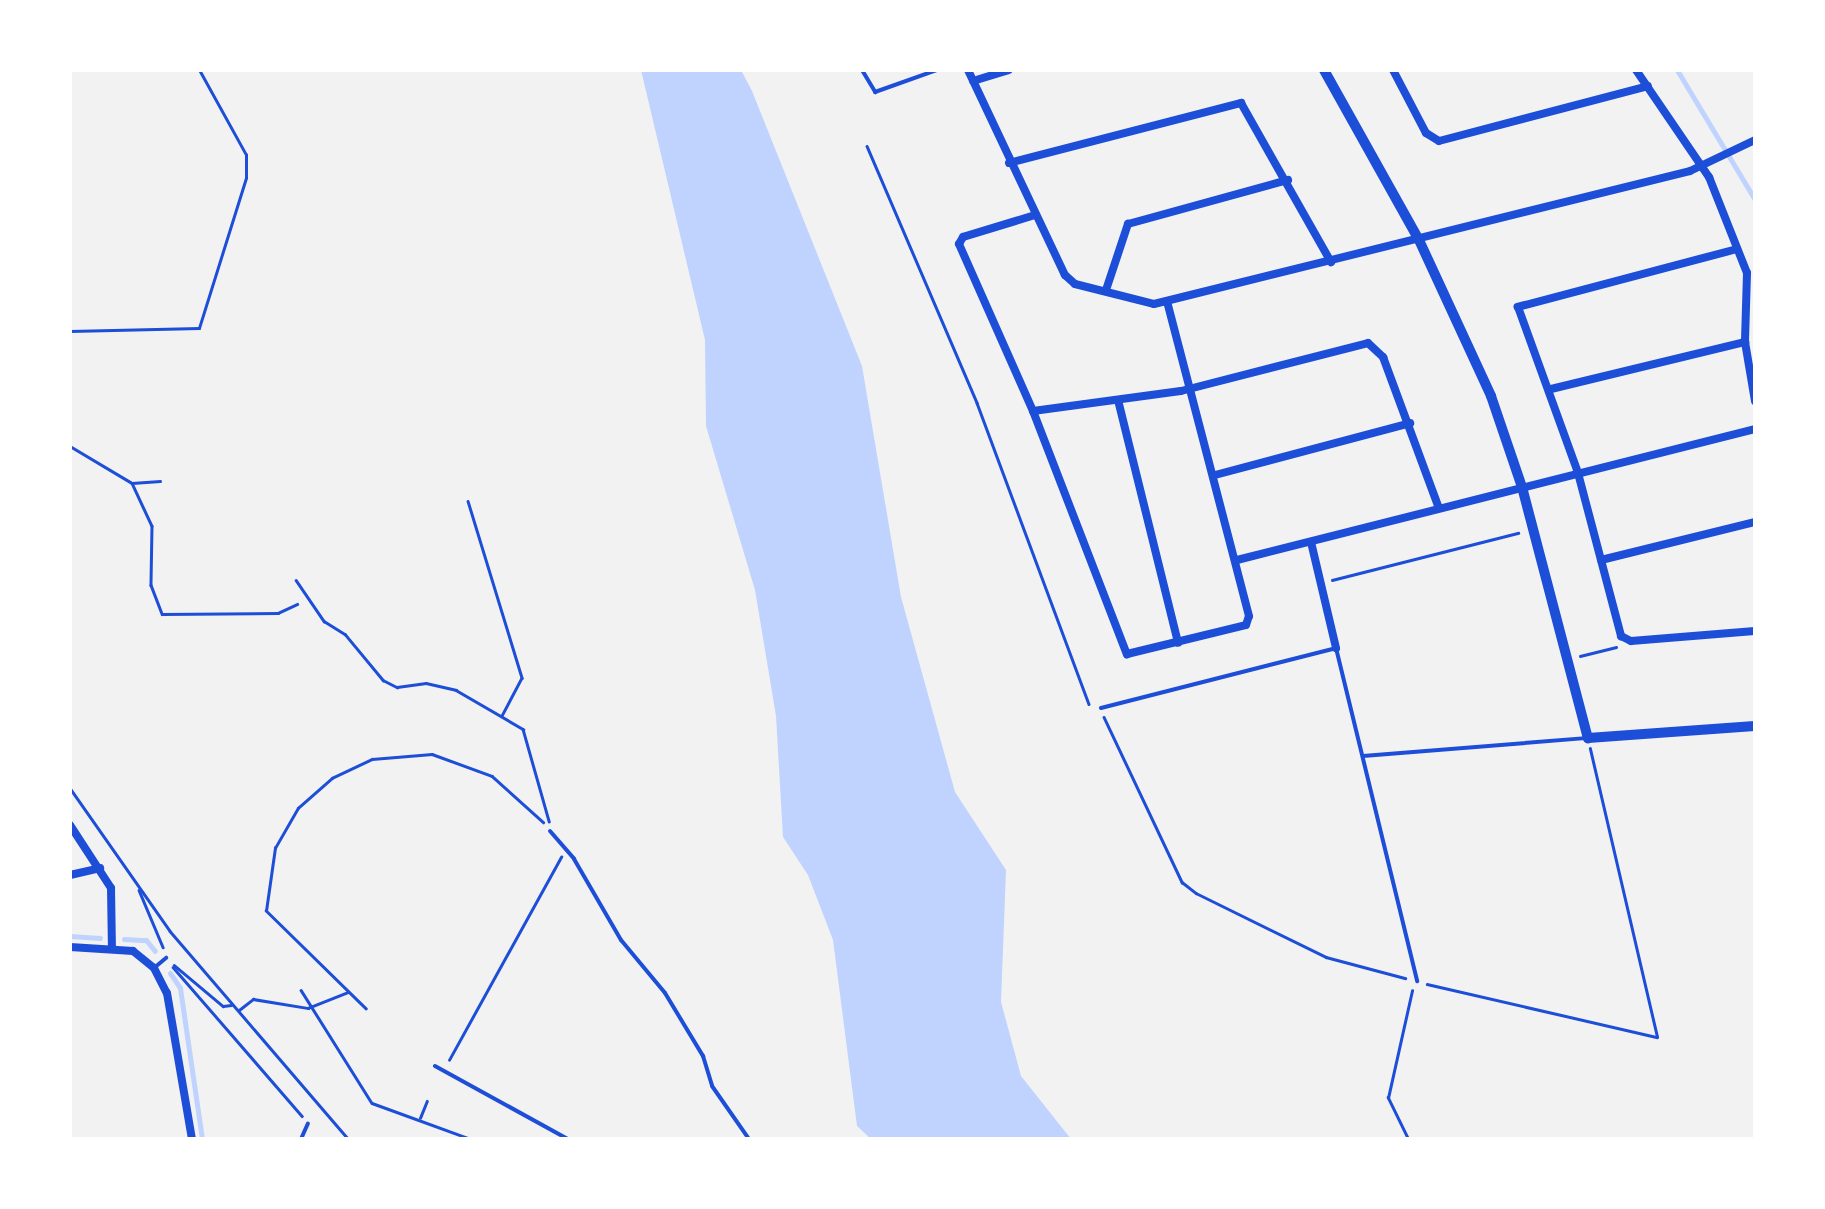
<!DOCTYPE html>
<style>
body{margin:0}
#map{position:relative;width:1825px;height:1209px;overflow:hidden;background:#f2f2f2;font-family:Commissioner,sans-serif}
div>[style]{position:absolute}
.water>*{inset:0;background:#bfd3fe}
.stream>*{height:5px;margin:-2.5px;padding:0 2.5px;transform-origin:2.5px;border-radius:2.5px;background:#bfd3fe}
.path>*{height:2.5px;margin:-1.25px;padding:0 1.25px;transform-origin:1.25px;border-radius:1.25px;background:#1d4ed8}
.service>*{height:4px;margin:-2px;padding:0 2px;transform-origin:2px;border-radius:2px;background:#1d4ed8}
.minor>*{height:8px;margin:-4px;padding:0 4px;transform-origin:4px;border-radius:4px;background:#1d4ed8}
.tertiary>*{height:10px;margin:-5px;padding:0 5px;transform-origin:5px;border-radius:5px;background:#1d4ed8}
span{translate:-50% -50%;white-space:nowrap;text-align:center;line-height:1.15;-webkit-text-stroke:9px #fff;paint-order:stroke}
.frame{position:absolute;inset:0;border:72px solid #fff;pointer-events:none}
</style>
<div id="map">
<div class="water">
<i style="clip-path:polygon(641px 70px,741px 70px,752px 91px,862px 366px,901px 597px,955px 792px,1006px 870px,1001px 1002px,1021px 1076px,1071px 1139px,871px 1139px,857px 1126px,833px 940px,808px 875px,783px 837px,776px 716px,755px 590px,706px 426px,705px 340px)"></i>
</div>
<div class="stream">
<i style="left:1677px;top:70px;width:152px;rotate:59deg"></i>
<i style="left:70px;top:936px;width:30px;rotate:4deg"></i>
<i style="left:124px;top:939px;width:22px;rotate:3deg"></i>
<i style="left:146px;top:940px;width:14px;rotate:51deg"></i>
<i style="left:170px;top:973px;width:18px;rotate:56deg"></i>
<i style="left:180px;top:988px;width:153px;rotate:81.7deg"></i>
</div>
<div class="path">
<i style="left:867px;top:146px;width:280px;rotate:66.8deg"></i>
<i style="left:977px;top:403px;width:321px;rotate:69.6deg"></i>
<i style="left:70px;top:331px;width:129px;rotate:-1.3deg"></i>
<i style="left:199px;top:328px;width:157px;rotate:-72.6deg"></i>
<i style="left:246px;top:178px;width:23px;rotate:-90deg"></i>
<i style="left:246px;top:155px;width:97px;rotate:-118.9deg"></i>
<i style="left:70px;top:446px;width:72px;rotate:30.8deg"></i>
<i style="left:132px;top:483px;width:28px;rotate:-4deg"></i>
<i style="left:132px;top:483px;width:47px;rotate:65.1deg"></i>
<i style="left:152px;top:526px;width:59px;rotate:91deg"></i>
<i style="left:151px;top:585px;width:31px;rotate:69deg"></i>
<i style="left:162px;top:614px;width:116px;rotate:-0.5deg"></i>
<i style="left:278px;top:613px;width:21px;rotate:-25deg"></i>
<i style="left:468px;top:501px;width:185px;rotate:73deg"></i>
<i style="left:522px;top:678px;width:43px;rotate:117.8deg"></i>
<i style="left:296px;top:580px;width:50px;rotate:55.7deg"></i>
<i style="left:324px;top:621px;width:25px;rotate:32deg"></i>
<i style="left:345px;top:634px;width:60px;rotate:50.4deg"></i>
<i style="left:383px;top:680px;width:16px;rotate:27deg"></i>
<i style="left:397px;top:687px;width:29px;rotate:-8deg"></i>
<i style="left:426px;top:683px;width:31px;rotate:13deg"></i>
<i style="left:456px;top:690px;width:78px;rotate:30.2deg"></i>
<i style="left:523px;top:729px;width:96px;rotate:74.2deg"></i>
<i style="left:1332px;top:580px;width:192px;rotate:-14.2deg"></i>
<i style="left:1580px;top:656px;width:37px;rotate:-14deg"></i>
<i style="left:1104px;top:717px;width:183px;rotate:64.7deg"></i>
<i style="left:1182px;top:882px;width:18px;rotate:38deg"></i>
<i style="left:1196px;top:893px;width:145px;rotate:26.2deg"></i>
<i style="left:1326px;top:957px;width:82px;rotate:14.9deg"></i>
<i style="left:70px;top:788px;width:174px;rotate:55deg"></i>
<i style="left:170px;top:931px;width:274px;rotate:49.4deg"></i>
<i style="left:139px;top:890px;width:62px;rotate:67.2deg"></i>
<i style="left:174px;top:965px;width:64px;rotate:39.9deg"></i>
<i style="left:223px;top:1006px;width:8px;rotate:-7deg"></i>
<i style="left:173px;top:967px;width:197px;rotate:49.1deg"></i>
<i style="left:1427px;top:984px;width:236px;rotate:13deg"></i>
<i style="left:1657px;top:1037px;width:296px;rotate:-103.1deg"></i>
<i style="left:301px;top:990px;width:133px;rotate:57.9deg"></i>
<i style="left:372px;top:1103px;width:105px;rotate:20deg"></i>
<i style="left:366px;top:1009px;width:140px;rotate:-135.6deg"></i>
<i style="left:266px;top:911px;width:64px;rotate:-81.9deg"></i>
<i style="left:275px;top:848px;width:46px;rotate:-60.1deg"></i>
<i style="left:298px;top:808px;width:45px;rotate:-41.4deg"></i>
<i style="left:332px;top:778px;width:44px;rotate:-25.4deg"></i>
<i style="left:372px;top:759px;width:60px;rotate:-4.8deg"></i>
<i style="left:432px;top:754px;width:64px;rotate:20.1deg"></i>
<i style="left:492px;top:776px;width:69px;rotate:42deg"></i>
<i style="left:239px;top:1010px;width:18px;rotate:-38deg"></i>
<i style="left:253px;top:999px;width:56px;rotate:9.3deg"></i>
<i style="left:308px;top:1008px;width:43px;rotate:-21.8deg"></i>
<i style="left:449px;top:1060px;width:232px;rotate:-61.1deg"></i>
<i style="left:420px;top:1118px;width:18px;rotate:-68deg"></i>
<i style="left:1408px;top:1139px;width:46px;rotate:-116deg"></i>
<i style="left:1388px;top:1098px;width:110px;rotate:-77.4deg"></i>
</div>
<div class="service">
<i style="left:862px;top:70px;width:26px;rotate:59deg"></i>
<i style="left:875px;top:92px;width:66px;rotate:-19.5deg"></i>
<i style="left:1101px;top:708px;width:243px;rotate:-14.3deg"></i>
<i style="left:1336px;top:648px;width:343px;rotate:76.3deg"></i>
<i style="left:1363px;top:756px;width:226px;rotate:-4.6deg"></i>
<i style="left:550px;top:831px;width:37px;rotate:49deg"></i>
<i style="left:574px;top:859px;width:94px;rotate:59.9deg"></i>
<i style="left:621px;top:940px;width:69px;rotate:50.3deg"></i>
<i style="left:665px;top:993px;width:74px;rotate:58.9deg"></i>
<i style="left:703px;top:1056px;width:31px;rotate:73deg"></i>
<i style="left:712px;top:1086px;width:65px;rotate:55.1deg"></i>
<i style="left:154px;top:968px;width:16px;rotate:-40deg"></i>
<i style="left:435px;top:1066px;width:152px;rotate:28.8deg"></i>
<i style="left:301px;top:1139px;width:17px;rotate:-66deg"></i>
</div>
<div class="minor">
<i style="left:968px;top:70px;width:227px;rotate:64.7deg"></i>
<i style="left:1065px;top:275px;width:13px;rotate:42deg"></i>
<i style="left:1075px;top:284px;width:81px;rotate:14.2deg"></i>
<i style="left:1154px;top:304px;width:552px;rotate:-13.94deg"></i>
<i style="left:1690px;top:171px;width:72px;rotate:-25.5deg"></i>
<i style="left:1393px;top:70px;width:71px;rotate:62.4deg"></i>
<i style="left:1426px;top:133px;width:15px;rotate:32deg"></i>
<i style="left:1439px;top:141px;width:216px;rotate:-14.7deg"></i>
<i style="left:1636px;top:70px;width:130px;rotate:55.7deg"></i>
<i style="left:1709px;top:177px;width:103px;rotate:68.4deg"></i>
<i style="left:1747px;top:273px;width:69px;rotate:91.7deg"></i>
<i style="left:1745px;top:342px;width:60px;rotate:80.4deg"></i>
<i style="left:973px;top:81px;width:37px;rotate:-17deg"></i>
<i style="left:1009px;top:163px;width:240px;rotate:-14.5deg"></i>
<i style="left:1241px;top:103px;width:183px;rotate:60.5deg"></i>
<i style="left:1035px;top:215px;width:75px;rotate:163deg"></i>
<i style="left:963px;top:237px;width:8px;rotate:120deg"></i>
<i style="left:959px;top:244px;width:183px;rotate:66.1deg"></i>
<i style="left:1033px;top:411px;width:261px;rotate:68.9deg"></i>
<i style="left:1127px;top:654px;width:122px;rotate:-13.7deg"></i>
<i style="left:1246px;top:625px;width:9px;rotate:-72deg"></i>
<i style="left:1249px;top:616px;width:322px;rotate:-104.6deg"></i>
<i style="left:1737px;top:249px;width:227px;rotate:165.2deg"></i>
<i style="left:1518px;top:307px;width:177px;rotate:70.1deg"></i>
<i style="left:1578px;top:473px;width:169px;rotate:75.2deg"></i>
<i style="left:1621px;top:636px;width:11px;rotate:27deg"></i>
<i style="left:1631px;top:641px;width:124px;rotate:-4.6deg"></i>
<i style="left:1106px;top:290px;width:70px;rotate:-71.6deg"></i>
<i style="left:1128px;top:224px;width:166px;rotate:-15.4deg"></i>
<i style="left:1551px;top:389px;width:200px;rotate:-13.6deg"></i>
<i style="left:1118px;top:400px;width:250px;rotate:76.1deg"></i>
<i style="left:1033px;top:411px;width:149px;rotate:-7.7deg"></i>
<i style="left:1181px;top:391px;width:193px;rotate:-14.4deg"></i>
<i style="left:1368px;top:343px;width:21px;rotate:43deg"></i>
<i style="left:1383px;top:357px;width:161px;rotate:69.7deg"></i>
<i style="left:1215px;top:475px;width:202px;rotate:-14.9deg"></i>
<i style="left:1311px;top:542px;width:109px;rotate:76.7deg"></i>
<i style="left:1237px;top:560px;width:534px;rotate:-14.19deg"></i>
<i style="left:1601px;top:560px;width:159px;rotate:-13.9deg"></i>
<i style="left:70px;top:825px;width:75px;rotate:56.9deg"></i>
<i style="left:111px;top:888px;width:61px;rotate:89.1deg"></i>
<i style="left:70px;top:875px;width:31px;rotate:-13deg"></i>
<i style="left:70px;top:947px;width:63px;rotate:3.6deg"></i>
<i style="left:133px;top:951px;width:27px;rotate:39deg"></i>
<i style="left:154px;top:968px;width:28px;rotate:63deg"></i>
<i style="left:167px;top:993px;width:148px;rotate:80.3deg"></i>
</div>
<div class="tertiary">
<i style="left:1324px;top:70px;width:195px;rotate:60.8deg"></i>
<i style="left:1419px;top:240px;width:172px;rotate:65.2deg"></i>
<i style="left:1491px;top:396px;width:96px;rotate:71.2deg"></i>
<i style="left:1522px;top:487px;width:260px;rotate:75.3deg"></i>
<i style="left:1588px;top:738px;width:167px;rotate:-4.1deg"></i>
</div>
<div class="frame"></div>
</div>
